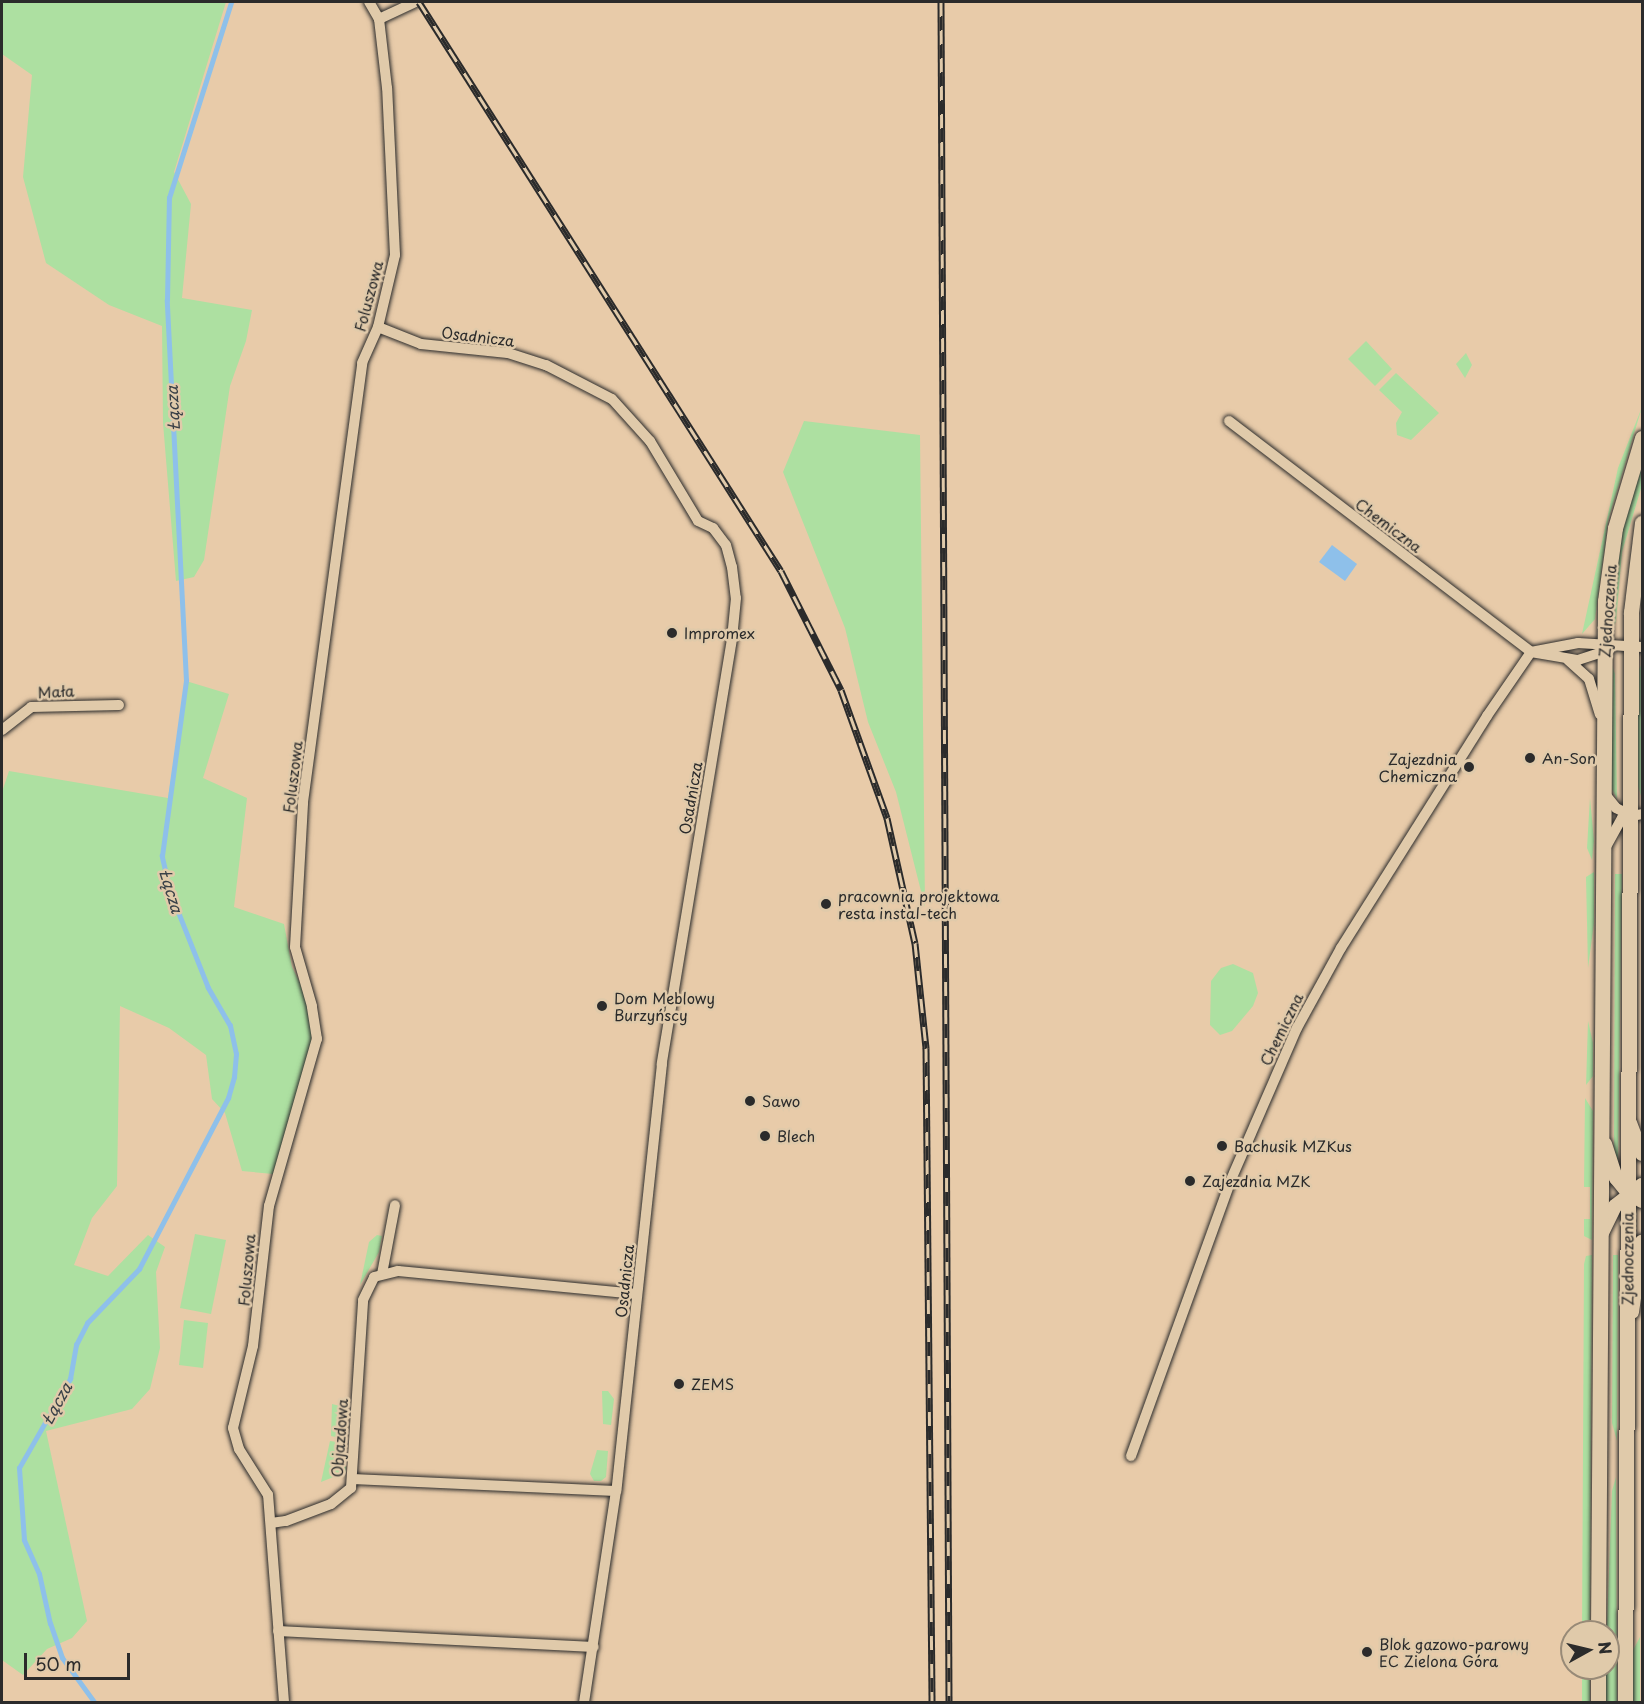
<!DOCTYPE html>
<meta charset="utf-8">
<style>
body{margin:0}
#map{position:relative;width:1644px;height:1704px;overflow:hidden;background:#e8cba9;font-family:"Playpen Sans",sans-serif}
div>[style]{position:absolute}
.green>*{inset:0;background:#ade0a1}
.water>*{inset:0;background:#8ec0ea}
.stream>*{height:4.5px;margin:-2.25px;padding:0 2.25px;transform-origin:2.25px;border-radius:2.25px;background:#8ec0ea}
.roads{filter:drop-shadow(0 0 2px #2b2b2b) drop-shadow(0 0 2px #2b2b2b)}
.minor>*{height:10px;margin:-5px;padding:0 5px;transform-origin:5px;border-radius:5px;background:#e0caaa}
.tertiary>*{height:14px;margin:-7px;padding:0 7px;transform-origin:7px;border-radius:7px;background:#e0caaa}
.secondary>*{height:15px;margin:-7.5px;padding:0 7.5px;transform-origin:7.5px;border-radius:7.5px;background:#e0caaa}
.rail>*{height:7px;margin-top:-3.5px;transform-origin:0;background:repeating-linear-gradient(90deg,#e0caaa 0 14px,#2b2b2b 0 28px);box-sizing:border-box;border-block:2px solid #2b2b2b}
.dots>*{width:16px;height:16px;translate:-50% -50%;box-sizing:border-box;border:3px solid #e0caaa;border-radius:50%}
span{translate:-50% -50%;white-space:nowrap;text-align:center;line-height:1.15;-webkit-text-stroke:5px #e0caaa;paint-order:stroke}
.street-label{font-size:15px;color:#2b2b2b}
.poi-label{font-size:15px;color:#2b2b2b}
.left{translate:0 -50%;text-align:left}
.right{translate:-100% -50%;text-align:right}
.water-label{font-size:16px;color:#3a4148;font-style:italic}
.frame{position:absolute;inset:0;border:3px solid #2b2b2b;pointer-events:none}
.north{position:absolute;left:1560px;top:1620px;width:60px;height:60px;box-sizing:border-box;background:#e0caaa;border:2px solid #988a77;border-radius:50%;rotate:82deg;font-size:16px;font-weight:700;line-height:24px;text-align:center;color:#2b2b2b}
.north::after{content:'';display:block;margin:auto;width:21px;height:27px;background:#2b2b2b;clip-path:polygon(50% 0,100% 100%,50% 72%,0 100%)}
.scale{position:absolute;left:24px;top:1653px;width:106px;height:27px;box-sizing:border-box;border:3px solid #2b2b2b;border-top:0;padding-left:8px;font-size:18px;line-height:21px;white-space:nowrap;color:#2b2b2b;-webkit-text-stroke:4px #e0caaa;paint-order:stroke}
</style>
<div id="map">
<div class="green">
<i style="clip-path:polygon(2px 2px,226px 2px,174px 172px,191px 204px,182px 298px,252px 310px,246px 341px,230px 386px,204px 560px,194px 577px,176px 581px,163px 423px,162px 326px,109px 305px,46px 263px,23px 177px,32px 75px,2px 54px)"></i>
<i style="clip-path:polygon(1366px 341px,1392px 369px,1375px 386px,1348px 359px)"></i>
<i style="clip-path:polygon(1466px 353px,1472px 365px,1465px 378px,1456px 364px)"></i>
<i style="clip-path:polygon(1396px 373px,1439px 413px,1411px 440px,1397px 435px,1396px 423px,1402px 412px,1379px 390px)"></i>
<i style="clip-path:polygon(1642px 407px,1608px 521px,1595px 619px,1582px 634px,1618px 468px)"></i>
<i style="clip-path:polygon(804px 421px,920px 435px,925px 907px,896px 792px,868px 722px,845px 628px,783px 472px)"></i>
<i style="clip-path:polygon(1642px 455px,1642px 485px,1622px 552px,1616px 621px,1612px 631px,1613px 585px,1625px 512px)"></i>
<i style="clip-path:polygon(1642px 664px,1642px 799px,1637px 783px,1637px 672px)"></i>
<i style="clip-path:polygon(1612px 665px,1615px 674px,1617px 799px,1609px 783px)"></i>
<i style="clip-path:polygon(186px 681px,229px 694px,203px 778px,247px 798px,234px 907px,284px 924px,292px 967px,309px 1001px,313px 1026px,309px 1059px,273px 1174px,242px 1171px,225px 1113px,212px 1099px,206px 1055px,169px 1028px,120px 1006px,117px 1186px,92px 1218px,74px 1265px,108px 1276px,148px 1235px,165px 1247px,156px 1272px,160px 1348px,150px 1389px,132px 1409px,46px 1431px,87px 1621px,72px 1638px,47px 1649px,23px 1675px,2px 1660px,2px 792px,9px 771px,168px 798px)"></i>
<i style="clip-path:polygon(1590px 798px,1594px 841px,1592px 860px,1587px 848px)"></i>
<i style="clip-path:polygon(1594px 872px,1594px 923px,1588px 968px,1586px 877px)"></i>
<i style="clip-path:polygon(1615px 874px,1622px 874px,1618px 1165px,1614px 1156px)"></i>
<i style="clip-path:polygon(1233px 964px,1253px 973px,1258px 993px,1253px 1006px,1232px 1031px,1220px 1035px,1210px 1025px,1211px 981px,1221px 968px)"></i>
<i style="clip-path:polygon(1588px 1021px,1593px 1043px,1593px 1076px,1586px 1085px)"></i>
<i style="clip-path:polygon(1585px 1098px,1593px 1111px,1592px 1240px,1584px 1236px,1584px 1219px,1590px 1219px,1590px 1187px,1584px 1187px)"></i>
<i style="clip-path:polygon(195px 1234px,226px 1240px,211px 1314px,180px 1308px)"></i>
<i style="clip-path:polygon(377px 1235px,382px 1236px,379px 1252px,360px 1285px,369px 1242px)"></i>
<i style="clip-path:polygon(1592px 1255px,1590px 1632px,1582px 1632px,1584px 1264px,1586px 1256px)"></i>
<i style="clip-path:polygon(1613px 1255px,1618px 1255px,1617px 1441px,1612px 1423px)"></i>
<i style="clip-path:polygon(184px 1320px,208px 1323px,203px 1368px,179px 1365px)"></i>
<i style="clip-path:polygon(602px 1391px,608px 1391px,614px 1399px,611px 1425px,603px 1424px)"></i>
<i style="clip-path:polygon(332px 1404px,340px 1406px,339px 1438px,331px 1436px)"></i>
<i style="clip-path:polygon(330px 1441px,338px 1442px,336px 1470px,346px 1466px,346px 1472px,321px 1482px)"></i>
<i style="clip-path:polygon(597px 1450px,608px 1451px,606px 1477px,601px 1481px,594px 1481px,590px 1474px)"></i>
<i style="clip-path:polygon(1616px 1477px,1617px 1702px,1604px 1702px,1612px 1491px)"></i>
<i style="clip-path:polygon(1640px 1637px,1640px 1702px,1632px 1702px,1632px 1652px)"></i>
<i style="clip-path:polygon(1582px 1668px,1590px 1668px,1590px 1702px,1582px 1702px)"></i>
</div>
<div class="water">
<i style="clip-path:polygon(1332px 545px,1357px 564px,1345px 581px,1319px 562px)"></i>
</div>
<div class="stream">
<i style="left:94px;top:1702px;width:54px;rotate:-126deg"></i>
<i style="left:62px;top:1658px;width:36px;rotate:-109deg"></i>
<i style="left:50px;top:1624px;width:51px;rotate:-102.4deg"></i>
<i style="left:39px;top:1574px;width:37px;rotate:-114deg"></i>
<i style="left:24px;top:1540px;width:72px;rotate:-94deg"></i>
<i style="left:19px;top:1468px;width:103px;rotate:-60.2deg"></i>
<i style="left:70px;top:1379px;width:35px;rotate:-80deg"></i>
<i style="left:76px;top:1345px;width:25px;rotate:-63deg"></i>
<i style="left:87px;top:1323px;width:75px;rotate:-46.1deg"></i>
<i style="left:139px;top:1269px;width:193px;rotate:-62.5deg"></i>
<i style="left:228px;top:1098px;width:22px;rotate:-74deg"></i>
<i style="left:234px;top:1077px;width:23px;rotate:-85deg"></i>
<i style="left:236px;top:1054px;width:29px;rotate:-102deg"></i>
<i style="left:230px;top:1026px;width:44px;rotate:-120.1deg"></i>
<i style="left:208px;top:988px;width:103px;rotate:-111.6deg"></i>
<i style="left:170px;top:892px;width:37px;rotate:-103deg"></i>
<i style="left:162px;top:856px;width:177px;rotate:-82.2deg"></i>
<i style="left:186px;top:681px;width:381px;rotate:-92.9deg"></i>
<i style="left:167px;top:300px;width:102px;rotate:-88.9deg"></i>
<i style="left:169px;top:198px;width:206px;rotate:-72.4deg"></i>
</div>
<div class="roads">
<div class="minor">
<i style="left:379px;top:19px;width:40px;rotate:-25deg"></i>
<i style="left:378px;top:327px;width:46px;rotate:21.6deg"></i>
<i style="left:421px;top:344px;width:87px;rotate:5.9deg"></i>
<i style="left:508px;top:353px;width:40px;rotate:18deg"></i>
<i style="left:546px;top:365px;width:74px;rotate:27.3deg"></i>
<i style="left:612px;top:399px;width:57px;rotate:47.9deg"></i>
<i style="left:650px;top:441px;width:93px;rotate:59deg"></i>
<i style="left:698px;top:521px;width:17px;rotate:25deg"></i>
<i style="left:713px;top:528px;width:21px;rotate:53deg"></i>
<i style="left:726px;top:545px;width:23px;rotate:75deg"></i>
<i style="left:732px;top:567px;width:31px;rotate:83deg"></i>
<i style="left:736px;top:598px;width:41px;rotate:95.6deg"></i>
<i style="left:732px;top:639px;width:431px;rotate:99.4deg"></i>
<i style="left:662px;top:1064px;width:429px;rotate:96.1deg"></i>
<i style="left:616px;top:1491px;width:213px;rotate:98.6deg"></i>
<i style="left:1229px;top:421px;width:380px;rotate:37.4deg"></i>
<i style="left:1531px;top:652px;width:48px;rotate:9.7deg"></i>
<i style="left:1578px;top:660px;width:33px;rotate:-18deg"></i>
<i style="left:1568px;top:660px;width:28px;rotate:42deg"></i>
<i style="left:1589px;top:679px;width:37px;rotate:73deg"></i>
<i style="left:2px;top:730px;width:37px;rotate:-38deg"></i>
<i style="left:31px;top:707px;width:88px;rotate:-1.3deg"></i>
<i style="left:1604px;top:793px;width:19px;rotate:51deg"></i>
<i style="left:1616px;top:808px;width:16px;rotate:27deg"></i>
<i style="left:1607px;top:845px;width:31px;rotate:-61deg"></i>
<i style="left:1622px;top:818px;width:20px;rotate:-11deg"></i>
<i style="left:382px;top:1274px;width:70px;rotate:-79.3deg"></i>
<i style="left:1131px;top:1456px;width:291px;rotate:-70.1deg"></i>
<i style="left:1230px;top:1182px;width:168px;rotate:-66.5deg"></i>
<i style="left:1297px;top:1028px;width:91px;rotate:-61.2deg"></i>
<i style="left:1341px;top:948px;width:274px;rotate:-57.8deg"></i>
<i style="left:1487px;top:716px;width:78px;rotate:-55.5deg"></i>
<i style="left:1531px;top:652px;width:48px;rotate:-10.8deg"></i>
<i style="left:1578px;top:643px;width:64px;rotate:3.6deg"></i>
<i style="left:352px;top:1479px;width:264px;rotate:2.6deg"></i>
<i style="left:271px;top:1523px;width:15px;rotate:-8deg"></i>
<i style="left:286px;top:1521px;width:48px;rotate:-20.7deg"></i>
<i style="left:331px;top:1504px;width:26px;rotate:-39deg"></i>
<i style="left:351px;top:1488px;width:188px;rotate:-86.3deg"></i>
<i style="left:363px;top:1300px;width:25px;rotate:-64deg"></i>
<i style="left:374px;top:1277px;width:25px;rotate:-14deg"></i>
<i style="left:398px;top:1271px;width:240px;rotate:5.5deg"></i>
<i style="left:278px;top:1631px;width:316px;rotate:2.9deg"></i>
<i style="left:284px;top:1702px;width:208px;rotate:-94.4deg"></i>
<i style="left:268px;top:1495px;width:54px;rotate:-122.2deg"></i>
<i style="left:239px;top:1449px;width:22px;rotate:-106deg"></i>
<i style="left:233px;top:1428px;width:84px;rotate:-76.3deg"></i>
<i style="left:253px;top:1346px;width:141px;rotate:-83.5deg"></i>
<i style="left:269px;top:1206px;width:174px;rotate:-74deg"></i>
<i style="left:317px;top:1039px;width:33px;rotate:-99deg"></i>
<i style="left:312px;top:1006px;width:61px;rotate:-106.1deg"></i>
<i style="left:295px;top:947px;width:145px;rotate:-86.8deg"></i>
<i style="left:303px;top:802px;width:443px;rotate:-82.3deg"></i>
<i style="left:362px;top:363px;width:39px;rotate:-66deg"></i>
<i style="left:378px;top:327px;width:74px;rotate:-76.7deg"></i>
<i style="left:395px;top:255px;width:167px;rotate:-92.7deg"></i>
<i style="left:387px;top:88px;width:69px;rotate:-96.6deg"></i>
<i style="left:379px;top:19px;width:20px;rotate:-120deg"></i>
</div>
<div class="tertiary">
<i style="left:1630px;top:1123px;width:33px;rotate:69deg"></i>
<i style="left:1605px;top:1144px;width:36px;rotate:72deg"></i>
<i style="left:1616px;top:1178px;width:19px;rotate:51deg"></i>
<i style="left:1628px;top:1193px;width:16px;rotate:30deg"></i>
<i style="left:1601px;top:1235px;width:32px;rotate:-64deg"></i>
<i style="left:1615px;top:1206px;width:34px;rotate:-38deg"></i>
<i style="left:1632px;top:1312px;width:71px;rotate:-81.9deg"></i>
</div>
<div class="secondary">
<i style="left:1598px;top:1632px;width:1031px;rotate:-89.61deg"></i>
<i style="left:1605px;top:601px;width:74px;rotate:-82.2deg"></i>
<i style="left:1615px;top:528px;width:94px;rotate:-73.3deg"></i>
<i style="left:1598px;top:1702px;width:34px;rotate:-90deg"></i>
<i style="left:1625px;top:1702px;width:1090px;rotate:-89.68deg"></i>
<i style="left:1631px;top:612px;width:90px;rotate:-83deg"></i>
</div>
</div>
<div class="rail">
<i style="left:419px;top:2px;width:674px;rotate:57.54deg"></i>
<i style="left:781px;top:571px;width:133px;rotate:63.2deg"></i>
<i style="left:841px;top:690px;width:136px;rotate:70.2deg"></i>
<i style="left:887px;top:818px;width:128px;rotate:77.4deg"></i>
<i style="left:915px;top:943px;width:106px;rotate:84deg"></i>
<i style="left:926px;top:1048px;width:654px;rotate:89.47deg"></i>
<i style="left:941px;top:2px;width:1700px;rotate:89.73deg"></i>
</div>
<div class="dots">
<i style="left:672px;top:633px;background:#2b2b2b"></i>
<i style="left:1530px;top:758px;background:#2b2b2b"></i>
<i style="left:1469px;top:767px;background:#2b2b2b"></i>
<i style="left:826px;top:904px;background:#2b2b2b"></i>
<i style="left:602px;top:1006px;background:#2b2b2b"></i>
<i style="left:750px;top:1101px;background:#2b2b2b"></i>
<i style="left:765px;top:1136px;background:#2b2b2b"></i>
<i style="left:1222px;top:1146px;background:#2b2b2b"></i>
<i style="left:1190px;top:1181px;background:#2b2b2b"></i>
<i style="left:679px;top:1384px;background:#2b2b2b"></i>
<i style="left:1367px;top:1652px;background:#2b2b2b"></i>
</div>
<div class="street-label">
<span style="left:368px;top:296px;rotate:-75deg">Foluszowa</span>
<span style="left:478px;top:336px;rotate:7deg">Osadnicza</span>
<span style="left:1389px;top:525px;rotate:37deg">Chemiczna</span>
<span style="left:1607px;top:611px;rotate:-86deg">Zjednoczenia</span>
<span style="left:56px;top:691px;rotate:-3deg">Mała</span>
<span style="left:292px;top:777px;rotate:-83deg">Foluszowa</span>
<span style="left:690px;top:798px;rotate:-80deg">Osadnicza</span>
<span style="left:1281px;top:1029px;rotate:-64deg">Chemiczna</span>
<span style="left:1627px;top:1259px;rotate:-90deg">Zjednoczenia</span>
<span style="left:246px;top:1270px;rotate:-85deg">Foluszowa</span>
<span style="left:624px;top:1281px;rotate:-84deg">Osadnicza</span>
<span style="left:339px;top:1438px;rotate:-86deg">Objazdowa</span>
</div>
<div class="poi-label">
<span class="left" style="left:684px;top:633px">Impromex</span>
<span class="right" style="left:1457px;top:767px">Zajezdnia<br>Chemiczna</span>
<span class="left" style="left:1542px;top:758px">An-Son</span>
<span class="left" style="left:838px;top:904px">pracownia projektowa<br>resta instal-tech</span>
<span class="left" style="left:614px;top:1006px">Dom Meblowy<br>Burzyńscy</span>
<span class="left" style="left:762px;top:1101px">Sawo</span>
<span class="left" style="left:777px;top:1136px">Blech</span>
<span class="left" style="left:1234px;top:1146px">Bachusik MZKus</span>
<span class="left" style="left:1202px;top:1181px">Zajezdnia MZK</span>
<span class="left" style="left:691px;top:1384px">ZEMS</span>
<span class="left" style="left:1379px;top:1652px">Blok gazowo-parowy<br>EC Zielona Góra</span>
</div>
<div class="water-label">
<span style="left:172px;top:408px;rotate:-93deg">Łącza</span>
<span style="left:172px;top:891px;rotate:73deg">Łącza</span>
<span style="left:56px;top:1403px;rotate:-61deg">Łącza</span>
</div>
<div class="frame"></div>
<div class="north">N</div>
<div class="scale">50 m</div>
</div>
